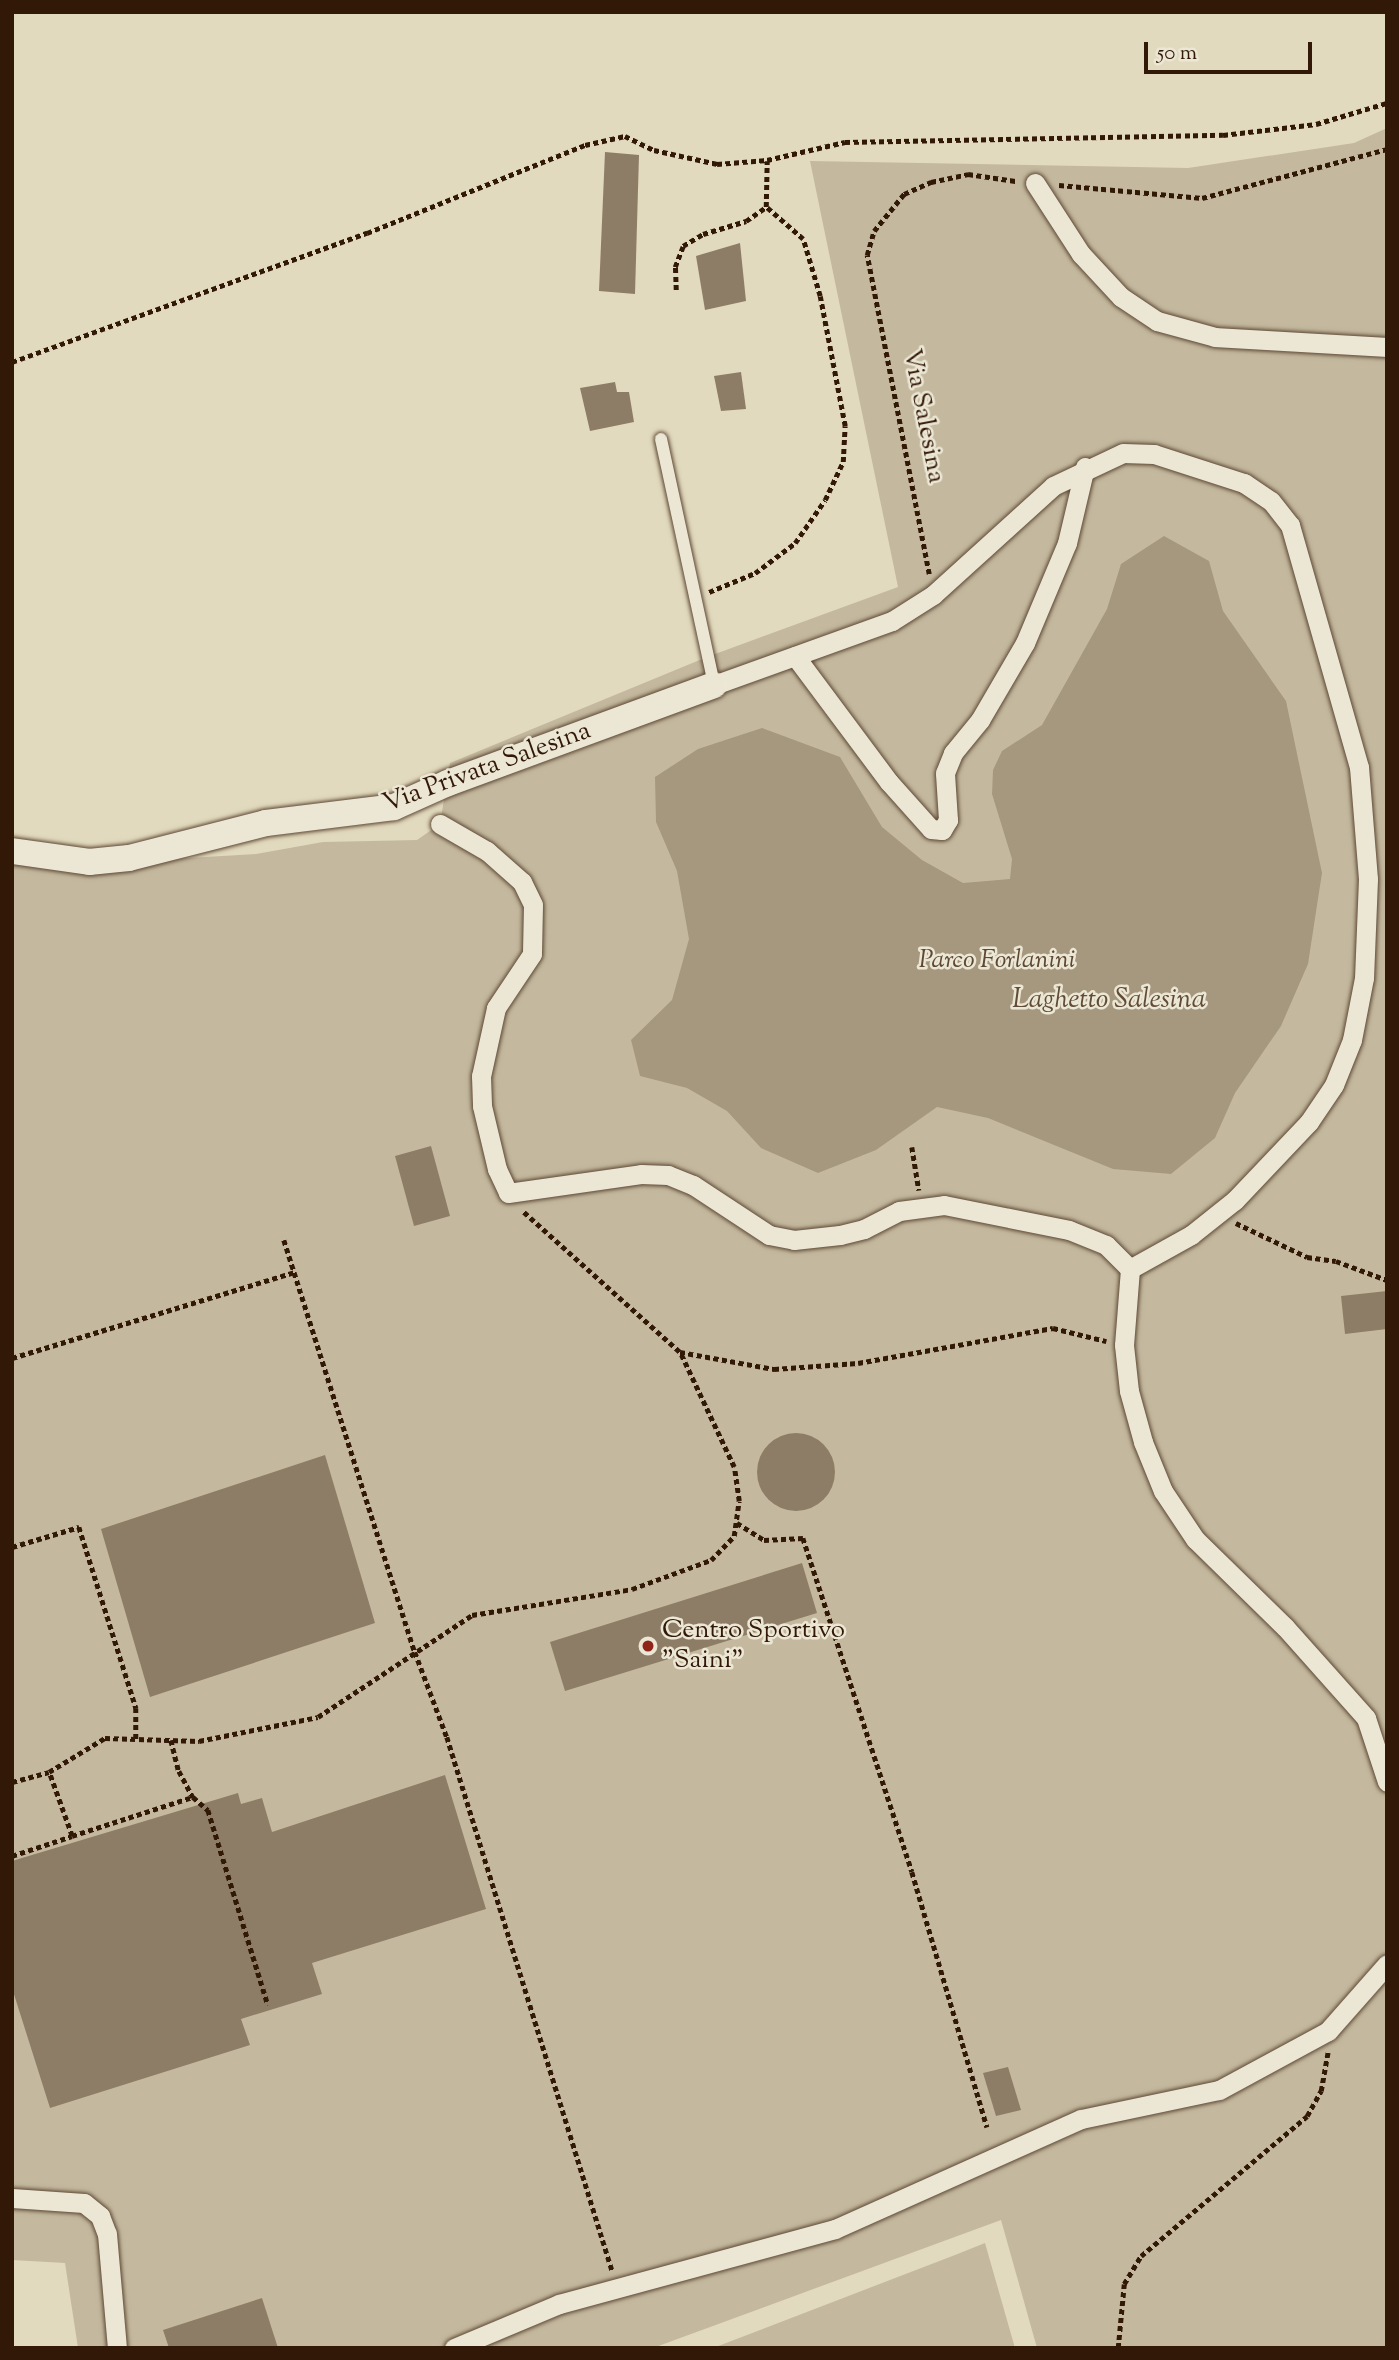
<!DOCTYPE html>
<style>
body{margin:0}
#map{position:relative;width:1399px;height:2360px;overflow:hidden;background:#e2dabe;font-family:"Sorts Mill Goudy",serif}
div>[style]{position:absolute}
.green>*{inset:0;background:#c4b99f}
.water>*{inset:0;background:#a6987f}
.building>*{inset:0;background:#8e7d66}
.round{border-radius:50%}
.path>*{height:4.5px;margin-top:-2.25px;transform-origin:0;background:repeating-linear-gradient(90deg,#321806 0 5px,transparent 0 8.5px)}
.roads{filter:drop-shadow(0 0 2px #5e4834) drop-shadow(0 0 2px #5e4834)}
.service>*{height:12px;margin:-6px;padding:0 6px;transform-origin:6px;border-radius:6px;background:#ece7d5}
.pedestrian>*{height:19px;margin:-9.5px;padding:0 9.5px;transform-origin:9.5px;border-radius:9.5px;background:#ece7d5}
.minor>*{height:26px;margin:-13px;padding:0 13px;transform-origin:13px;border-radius:13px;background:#ece7d5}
.dots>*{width:19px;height:19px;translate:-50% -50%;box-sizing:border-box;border:4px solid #ece7d5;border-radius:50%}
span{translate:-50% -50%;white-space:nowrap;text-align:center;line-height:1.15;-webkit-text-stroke:5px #ece7d5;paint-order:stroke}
.street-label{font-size:26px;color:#321806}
.park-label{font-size:26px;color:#5e4834;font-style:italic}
.poi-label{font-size:26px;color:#321806}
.left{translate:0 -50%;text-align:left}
.water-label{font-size:28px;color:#604b36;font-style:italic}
.frame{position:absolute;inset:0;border:14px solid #321806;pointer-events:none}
.scale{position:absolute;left:1144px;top:42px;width:168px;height:32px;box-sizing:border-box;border:4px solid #321806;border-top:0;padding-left:9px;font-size:21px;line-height:24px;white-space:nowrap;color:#321806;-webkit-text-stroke:5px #ece7d5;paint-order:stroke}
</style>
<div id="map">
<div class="green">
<i style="clip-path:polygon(1387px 128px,1387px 2348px,1037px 2348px,1001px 2220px,653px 2348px,78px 2348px,65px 2263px,12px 2260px,12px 850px,138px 861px,256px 854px,323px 842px,417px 840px,440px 824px,450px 763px,707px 657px,898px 587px,810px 161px,1188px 168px,1354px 143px)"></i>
<i style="clip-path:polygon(985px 2243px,1015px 2348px,713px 2348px,955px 2255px)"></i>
</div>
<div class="water">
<i style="clip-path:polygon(1164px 536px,1209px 561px,1223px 611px,1286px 701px,1322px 873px,1308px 964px,1281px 1026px,1235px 1093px,1215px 1138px,1171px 1174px,1113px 1169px,988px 1118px,937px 1107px,876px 1150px,818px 1173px,761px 1148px,727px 1111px,687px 1088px,640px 1076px,631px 1040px,672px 1000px,689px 939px,677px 871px,656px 822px,655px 777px,698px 749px,762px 728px,840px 757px,882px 827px,922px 860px,963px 883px,1010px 879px,1012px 859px,992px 794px,993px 770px,1002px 751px,1042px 725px,1107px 609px,1121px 564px)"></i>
</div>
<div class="building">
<i style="clip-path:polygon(605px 152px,639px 155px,635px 294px,599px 291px)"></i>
<i style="clip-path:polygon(740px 243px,746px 301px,705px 310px,696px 256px)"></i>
<i style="clip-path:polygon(741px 372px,746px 409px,721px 411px,714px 376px)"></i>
<i style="clip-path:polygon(615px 382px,617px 392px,629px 392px,634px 422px,590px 431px,580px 388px)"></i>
<i style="clip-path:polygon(431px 1146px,450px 1216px,414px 1226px,395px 1156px)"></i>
<i style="clip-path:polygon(1387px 1291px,1387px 1329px,1345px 1334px,1341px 1296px)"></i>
<i class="round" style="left:757px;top:1433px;width:78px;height:78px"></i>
<i style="clip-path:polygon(325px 1455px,375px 1623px,150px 1697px,101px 1529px)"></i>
<i style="clip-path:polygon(802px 1563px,817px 1613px,565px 1691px,550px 1642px)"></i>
<i style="clip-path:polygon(445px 1775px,486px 1909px,312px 1963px,322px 1994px,241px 2019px,250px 2045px,50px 2108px,12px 1988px,12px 1861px,238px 1793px,241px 1804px,262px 1798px,272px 1832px)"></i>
<i style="clip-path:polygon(1008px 2067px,1021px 2110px,996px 2116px,983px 2073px)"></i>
<i style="clip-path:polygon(262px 2298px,278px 2348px,169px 2348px,163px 2330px)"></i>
</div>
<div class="path">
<i style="left:1059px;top:185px;width:144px;rotate:5.2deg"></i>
<i style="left:1202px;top:198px;width:191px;rotate:-14.8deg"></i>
<i style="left:676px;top:290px;width:23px;rotate:-92deg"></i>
<i style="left:675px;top:267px;width:22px;rotate:-69deg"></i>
<i style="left:683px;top:246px;width:23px;rotate:-31deg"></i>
<i style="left:703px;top:234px;width:45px;rotate:-16.8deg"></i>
<i style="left:746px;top:221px;width:24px;rotate:-35deg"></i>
<i style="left:766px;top:207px;width:46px;rotate:-88.8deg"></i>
<i style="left:12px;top:362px;width:378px;rotate:-20deg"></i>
<i style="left:367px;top:233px;width:235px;rotate:-22deg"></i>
<i style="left:585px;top:145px;width:41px;rotate:-12.7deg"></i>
<i style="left:625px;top:136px;width:32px;rotate:26deg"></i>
<i style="left:654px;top:150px;width:65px;rotate:12.5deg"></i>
<i style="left:717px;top:164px;width:50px;rotate:-4.6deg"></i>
<i style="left:767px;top:160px;width:80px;rotate:-13deg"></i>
<i style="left:845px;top:142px;width:378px;rotate:-1.1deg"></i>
<i style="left:1223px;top:135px;width:94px;rotate:-6.7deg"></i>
<i style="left:1316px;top:124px;width:74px;rotate:-16.5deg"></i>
<i style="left:929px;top:574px;width:325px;rotate:-101deg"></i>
<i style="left:867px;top:255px;width:25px;rotate:-74deg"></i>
<i style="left:874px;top:231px;width:48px;rotate:-51deg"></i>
<i style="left:904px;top:194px;width:30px;rotate:-24deg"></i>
<i style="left:931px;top:182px;width:38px;rotate:-12deg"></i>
<i style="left:968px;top:174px;width:48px;rotate:8.5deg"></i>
<i style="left:709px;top:592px;width:50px;rotate:-22.4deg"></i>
<i style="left:755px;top:573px;width:50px;rotate:-36.9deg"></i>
<i style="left:795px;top:543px;width:52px;rotate:-55.1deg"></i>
<i style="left:825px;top:500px;width:42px;rotate:-64.7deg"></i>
<i style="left:843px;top:462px;width:36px;rotate:-87deg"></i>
<i style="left:845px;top:426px;width:132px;rotate:-100.9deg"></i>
<i style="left:820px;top:296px;width:59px;rotate:-106.6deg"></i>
<i style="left:803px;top:239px;width:49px;rotate:-139.1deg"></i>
<i style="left:912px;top:1147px;width:44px;rotate:80.8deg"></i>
<i style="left:524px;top:1212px;width:210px;rotate:41.9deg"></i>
<i style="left:680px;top:1352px;width:96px;rotate:10.3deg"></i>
<i style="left:774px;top:1369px;width:84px;rotate:-4.1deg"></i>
<i style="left:858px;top:1363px;width:198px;rotate:-10.2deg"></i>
<i style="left:1053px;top:1328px;width:55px;rotate:13.8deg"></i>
<i style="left:1236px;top:1223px;width:79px;rotate:25.6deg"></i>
<i style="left:1307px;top:1257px;width:29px;rotate:8deg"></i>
<i style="left:1336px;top:1261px;width:54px;rotate:20.4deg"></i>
<i style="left:284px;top:1240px;width:432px;rotate:72.4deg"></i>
<i style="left:415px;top:1652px;width:91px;rotate:69.4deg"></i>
<i style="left:447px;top:1737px;width:558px;rotate:72.8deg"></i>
<i style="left:12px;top:1358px;width:296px;rotate:-16.9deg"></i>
<i style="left:737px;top:1523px;width:32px;rotate:32deg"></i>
<i style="left:764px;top:1540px;width:39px;rotate:-3deg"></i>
<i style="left:803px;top:1538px;width:351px;rotate:71.9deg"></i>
<i style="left:912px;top:1872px;width:266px;rotate:73.6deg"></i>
<i style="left:12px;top:1547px;width:70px;rotate:-16.6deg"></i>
<i style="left:79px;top:1527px;width:190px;rotate:72.5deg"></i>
<i style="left:136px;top:1708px;width:31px;rotate:90deg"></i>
<i style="left:171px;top:1740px;width:32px;rotate:76deg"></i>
<i style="left:179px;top:1771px;width:30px;rotate:62deg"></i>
<i style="left:193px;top:1797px;width:20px;rotate:41deg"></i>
<i style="left:208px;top:1810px;width:204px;rotate:72.9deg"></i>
<i style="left:12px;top:1782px;width:38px;rotate:-15deg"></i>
<i style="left:49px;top:1772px;width:66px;rotate:-31.3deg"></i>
<i style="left:105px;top:1738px;width:94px;rotate:1.8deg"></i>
<i style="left:199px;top:1741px;width:121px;rotate:-11.4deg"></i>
<i style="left:318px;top:1717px;width:185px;rotate:-33.5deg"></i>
<i style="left:472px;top:1615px;width:162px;rotate:-9.2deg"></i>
<i style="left:632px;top:1589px;width:84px;rotate:-20.2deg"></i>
<i style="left:711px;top:1560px;width:33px;rotate:-46deg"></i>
<i style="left:734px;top:1536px;width:35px;rotate:-82deg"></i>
<i style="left:739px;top:1501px;width:34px;rotate:-98deg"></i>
<i style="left:734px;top:1467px;width:127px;rotate:-115.2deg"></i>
<i style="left:72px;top:1836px;width:127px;rotate:-17.9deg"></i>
<i style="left:12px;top:1856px;width:63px;rotate:-18.4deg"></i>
<i style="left:72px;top:1836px;width:68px;rotate:-109.8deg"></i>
<i style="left:1118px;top:2348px;width:64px;rotate:-84.6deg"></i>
<i style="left:1124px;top:2284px;width:33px;rotate:-59deg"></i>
<i style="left:1141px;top:2256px;width:217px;rotate:-40.1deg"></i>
<i style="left:1307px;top:2116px;width:29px;rotate:-61deg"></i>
<i style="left:1321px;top:2091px;width:39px;rotate:-80deg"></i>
</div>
<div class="roads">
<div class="service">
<i style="left:661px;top:439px;width:252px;rotate:77.8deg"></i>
</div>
<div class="pedestrian">
<i style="left:1035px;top:183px;width:85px;rotate:57.1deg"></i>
<i style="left:1081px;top:254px;width:59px;rotate:47.1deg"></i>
<i style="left:1121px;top:297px;width:43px;rotate:33.7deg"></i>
<i style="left:1157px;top:321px;width:60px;rotate:15.4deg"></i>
<i style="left:1215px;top:337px;width:172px;rotate:3.3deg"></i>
<i style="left:795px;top:656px;width:157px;rotate:53.3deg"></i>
<i style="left:889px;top:782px;width:63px;rotate:48.2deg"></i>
<i style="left:931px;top:829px;width:11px;rotate:5deg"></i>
<i style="left:942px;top:830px;width:12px;rotate:-59deg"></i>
<i style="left:948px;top:820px;width:47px;rotate:-93.7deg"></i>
<i style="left:945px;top:773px;width:22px;rotate:-68deg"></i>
<i style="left:953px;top:753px;width:43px;rotate:-50.7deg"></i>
<i style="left:980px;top:720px;width:89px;rotate:-59.7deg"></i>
<i style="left:1025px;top:643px;width:108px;rotate:-67.2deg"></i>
<i style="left:1067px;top:543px;width:78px;rotate:-76.7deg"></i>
<i style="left:714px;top:685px;width:189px;rotate:-19.8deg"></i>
<i style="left:892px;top:621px;width:49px;rotate:-32.4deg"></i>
<i style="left:933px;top:595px;width:162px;rotate:-42.2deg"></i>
<i style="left:1053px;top:486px;width:77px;rotate:-25.2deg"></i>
<i style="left:1123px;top:453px;width:31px;rotate:2deg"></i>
<i style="left:1154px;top:454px;width:95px;rotate:17.9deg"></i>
<i style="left:1244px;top:483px;width:32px;rotate:34deg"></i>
<i style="left:1271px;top:501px;width:31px;rotate:52deg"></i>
<i style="left:1290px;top:525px;width:252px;rotate:74.1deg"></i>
<i style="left:1359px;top:767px;width:112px;rotate:85.4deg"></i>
<i style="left:1368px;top:879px;width:99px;rotate:92.3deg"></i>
<i style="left:1364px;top:978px;width:63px;rotate:101deg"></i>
<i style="left:1352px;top:1040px;width:48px;rotate:111.8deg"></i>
<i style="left:1334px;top:1085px;width:45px;rotate:124deg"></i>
<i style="left:1309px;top:1122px;width:108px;rotate:133.5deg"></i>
<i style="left:1235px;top:1200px;width:56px;rotate:141.5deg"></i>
<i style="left:1191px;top:1235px;width:70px;rotate:150.9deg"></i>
<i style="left:440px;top:824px;width:54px;rotate:29.9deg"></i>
<i style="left:487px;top:851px;width:47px;rotate:41.5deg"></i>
<i style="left:522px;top:882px;width:25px;rotate:64deg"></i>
<i style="left:533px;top:905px;width:49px;rotate:91.2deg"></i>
<i style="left:532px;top:954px;width:65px;rotate:123.7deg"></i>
<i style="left:496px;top:1008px;width:70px;rotate:102.4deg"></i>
<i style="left:481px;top:1076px;width:30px;rotate:88deg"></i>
<i style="left:482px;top:1106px;width:65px;rotate:76.6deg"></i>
<i style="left:497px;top:1169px;width:26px;rotate:65deg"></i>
<i style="left:508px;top:1193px;width:134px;rotate:-8.1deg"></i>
<i style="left:641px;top:1174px;width:27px;rotate:2deg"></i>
<i style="left:668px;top:1175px;width:27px;rotate:22deg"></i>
<i style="left:693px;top:1185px;width:91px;rotate:33.3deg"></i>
<i style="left:769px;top:1235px;width:25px;rotate:11deg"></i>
<i style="left:794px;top:1240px;width:46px;rotate:-6.2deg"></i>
<i style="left:840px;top:1235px;width:25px;rotate:-14deg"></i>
<i style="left:864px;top:1229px;width:39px;rotate:-27deg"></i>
<i style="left:899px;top:1211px;width:45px;rotate:-7.6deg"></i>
<i style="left:944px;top:1205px;width:127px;rotate:11.3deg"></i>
<i style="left:1069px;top:1230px;width:40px;rotate:22deg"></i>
<i style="left:1106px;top:1245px;width:34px;rotate:45deg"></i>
<i style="left:1130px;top:1269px;width:76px;rotate:94.5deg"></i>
<i style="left:1124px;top:1345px;width:46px;rotate:83.8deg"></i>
<i style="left:1129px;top:1391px;width:53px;rotate:74.6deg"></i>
<i style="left:1143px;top:1442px;width:53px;rotate:67.8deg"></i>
<i style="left:1163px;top:1491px;width:58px;rotate:56.3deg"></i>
<i style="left:1195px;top:1539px;width:126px;rotate:44.4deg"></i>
<i style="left:1285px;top:1627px;width:122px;rotate:48.3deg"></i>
<i style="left:1366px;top:1718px;width:67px;rotate:71.8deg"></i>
<i style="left:12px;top:2198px;width:72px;rotate:4deg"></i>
<i style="left:84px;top:2203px;width:21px;rotate:39deg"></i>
<i style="left:100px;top:2216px;width:19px;rotate:69deg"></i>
<i style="left:107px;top:2234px;width:114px;rotate:85deg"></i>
<i style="left:454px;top:2348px;width:114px;rotate:-22.7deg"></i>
<i style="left:559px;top:2304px;width:286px;rotate:-15.2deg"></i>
<i style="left:835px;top:2229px;width:269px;rotate:-24.1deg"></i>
<i style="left:1081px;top:2119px;width:141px;rotate:-11.9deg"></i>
<i style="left:1219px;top:2090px;width:124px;rotate:-28.4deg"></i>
<i style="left:1328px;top:2031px;width:89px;rotate:-48.6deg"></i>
</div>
<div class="minor">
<i style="left:12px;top:851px;width:78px;rotate:8.1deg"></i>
<i style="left:89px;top:862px;width:40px;rotate:-5.7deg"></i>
<i style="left:129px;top:858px;width:141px;rotate:-14.3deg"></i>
<i style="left:266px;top:823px;width:129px;rotate:-7.1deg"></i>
<i style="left:394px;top:807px;width:59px;rotate:-24deg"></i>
<i style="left:448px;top:783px;width:283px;rotate:-20.2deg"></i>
</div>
</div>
<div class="dots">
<i style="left:648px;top:1646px;background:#8f2418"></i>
</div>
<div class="street-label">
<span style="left:923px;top:416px;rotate:79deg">Via Salesina</span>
<span style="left:487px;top:768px;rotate:-20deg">Via Privata Salesina</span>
</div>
<div class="park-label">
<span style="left:997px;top:961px">Parco Forlanini</span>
</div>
<div class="poi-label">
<span class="left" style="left:662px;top:1646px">Centro Sportivo<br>"Saini"</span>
</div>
<div class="water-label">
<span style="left:1109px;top:1000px">Laghetto Salesina</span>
</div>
<div class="frame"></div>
<div class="scale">50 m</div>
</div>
